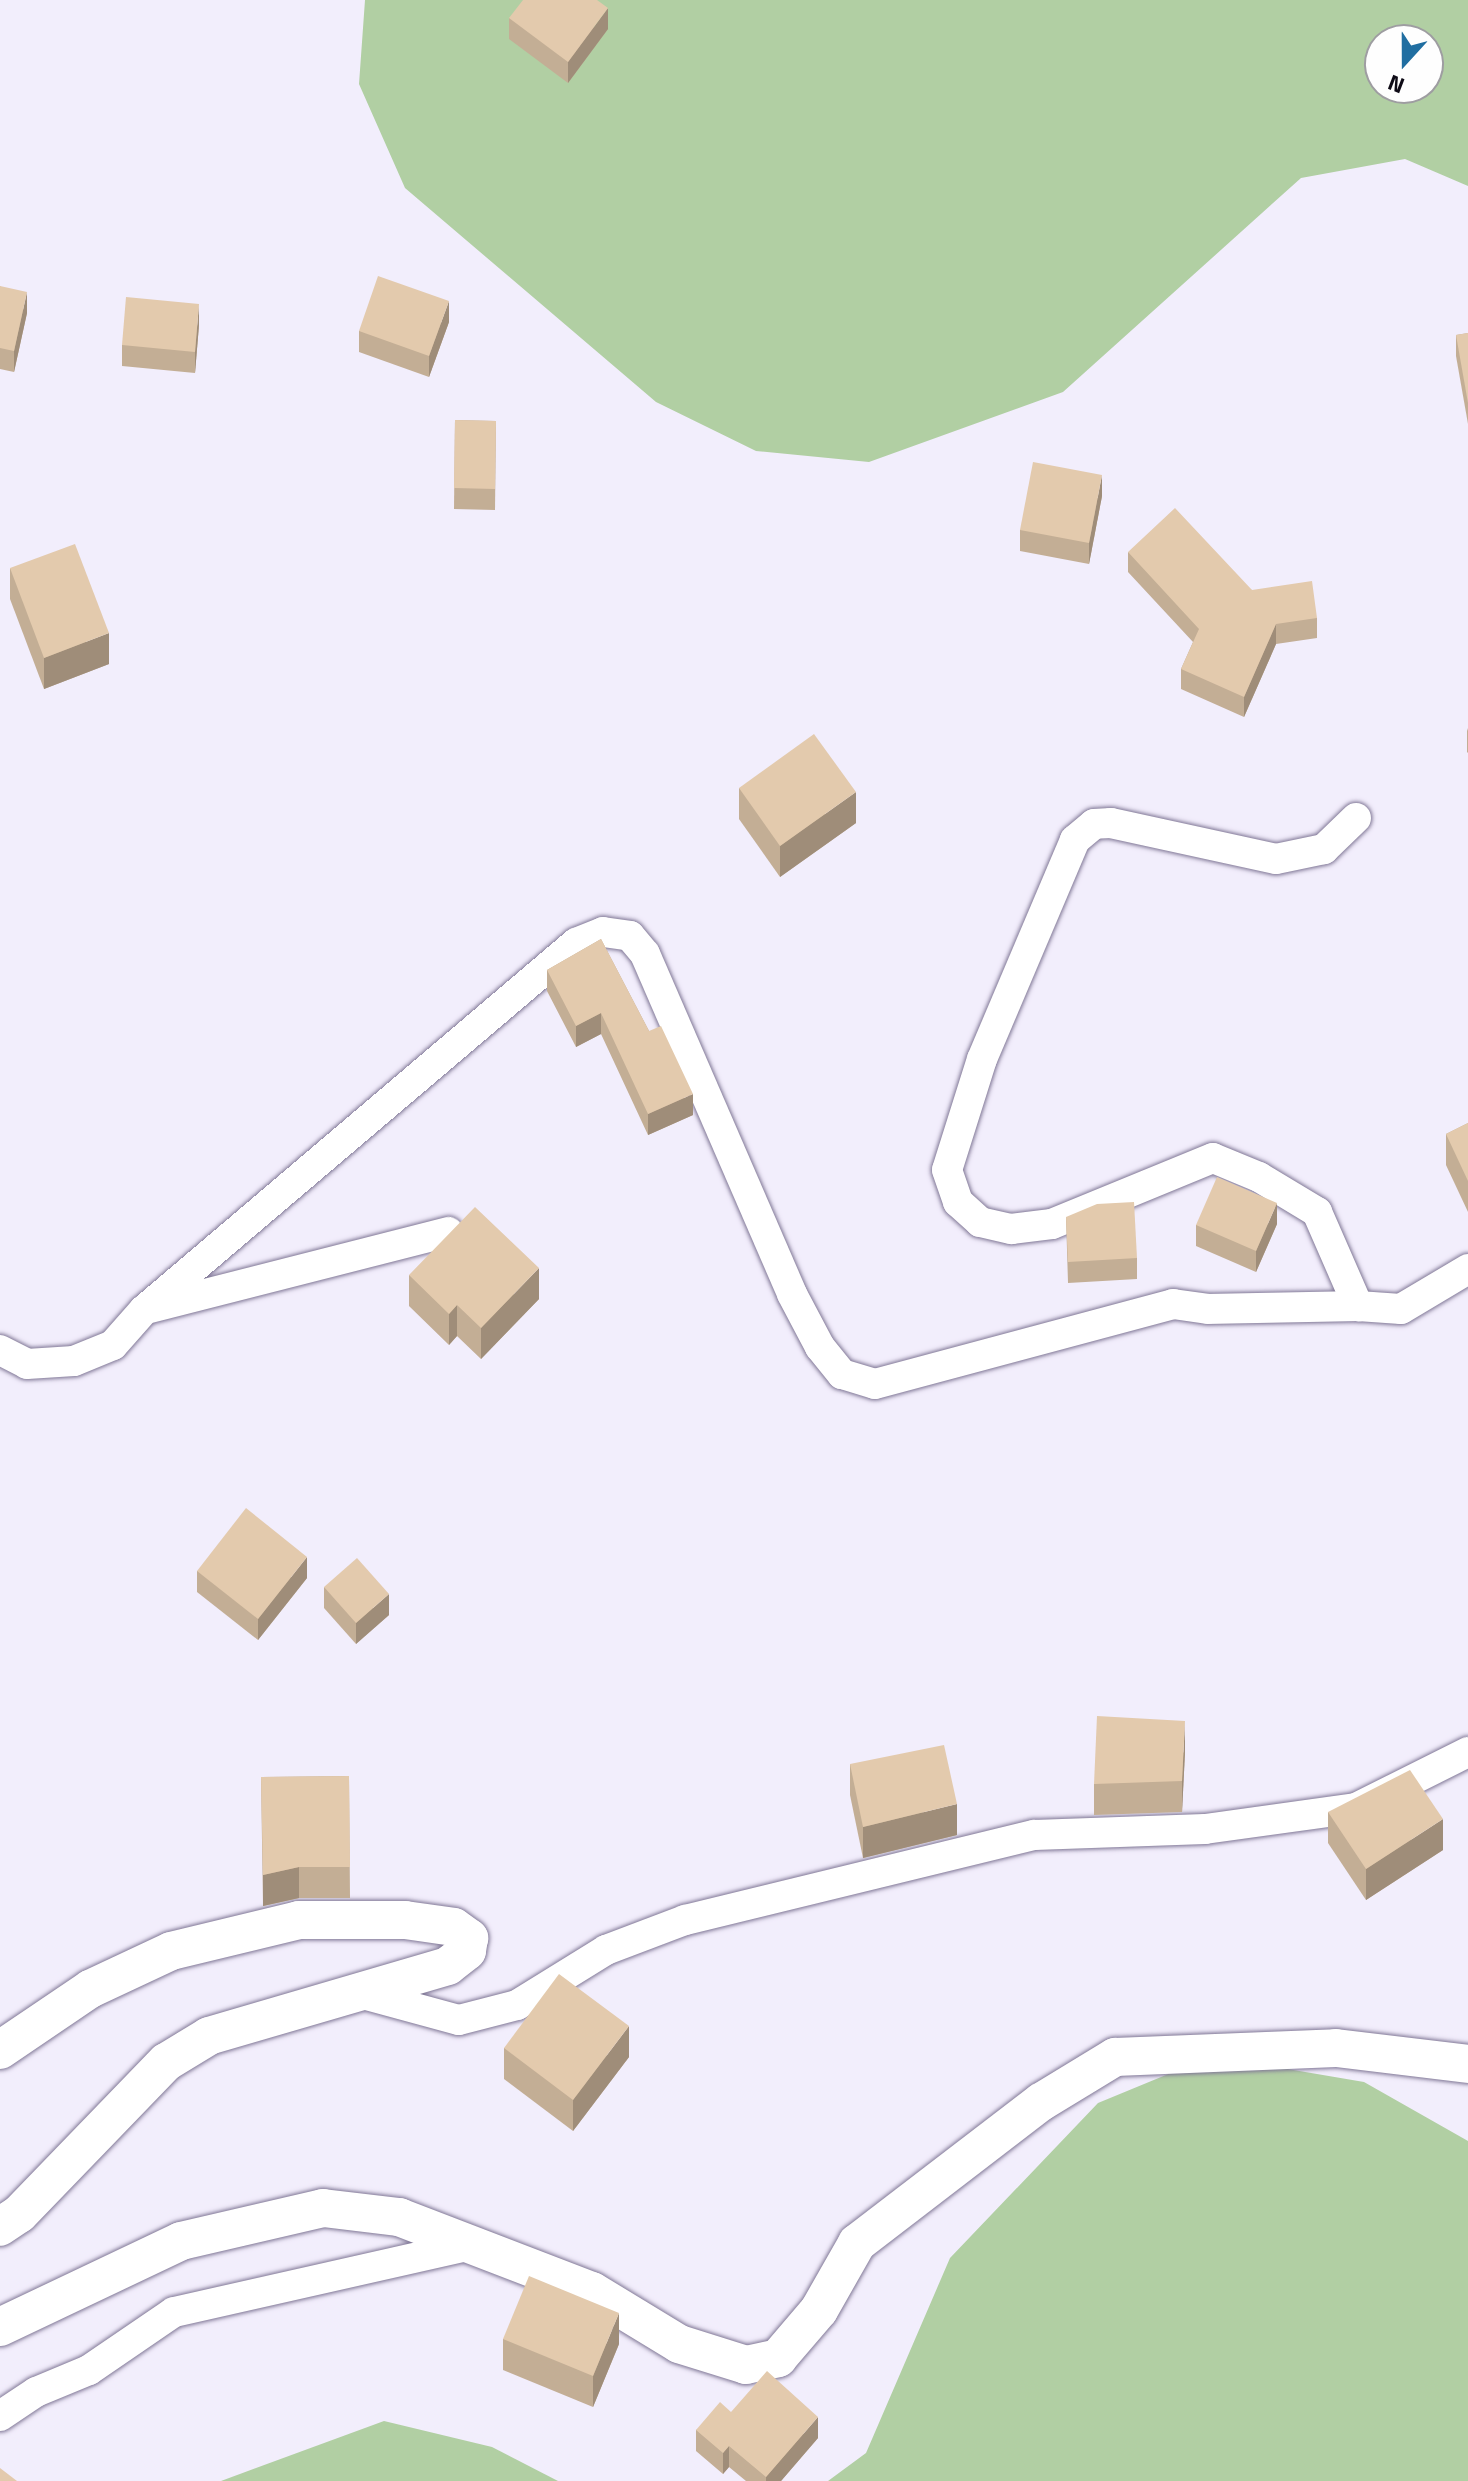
<!DOCTYPE html>
<style>
body{margin:0}
#map{position:relative;width:1468px;height:2481px;overflow:hidden;background:#f2eefc;font-family:"Titillium Web",sans-serif}
div>[style]{position:absolute}
.green>*{inset:0;background:#b1cfa3}
.roads{filter:drop-shadow(0 0 2px #807796) drop-shadow(0 0 2px #807796)}
.minor>*{height:30px;margin:-15px;padding:0 15px;transform-origin:15px;border-radius:15px;background:#fff}
.tertiary>*{height:38px;margin:-19px;padding:0 19px;transform-origin:19px;border-radius:19px;background:#fff}
.wall>*{inset:0;background:#c3ae95}
.shaded-wall>*{inset:0;background:#9f8d79}
.building>*{inset:0;background:#e3caad}
span{translate:-50% -50%;white-space:nowrap;text-align:center;line-height:1.15;-webkit-text-stroke:6px #fefefe;paint-order:stroke}
.north{position:absolute;left:1364px;top:24px;width:80px;height:80px;box-sizing:border-box;background:#fefefe;border:2px solid #9e9da1;border-radius:50%;rotate:201deg;font-size:22px;font-weight:700;line-height:32px;text-align:center;color:#0e0b16}
.north::after{content:'';display:block;margin:auto;width:28px;height:36px;background:#206ea1;clip-path:polygon(50% 0,100% 100%,50% 72%,0 100%)}
</style>
<div id="map">
<div class="green">
<i style="clip-path:polygon(evenodd,365px 0,1468px 0,1468px 186px,1405px 159px,1301px 178px,1063px 392px,869px 462px,756px 451px,656px 402px,405px 188px,359px 84px,365px 0,1380px 40px,1428px 40px,1428px 88px,1380px 88px,1380px 40px)"></i>
<i style="clip-path:polygon(1212px 2056px,1364px 2082px,1468px 2141px,1468px 2481px,828px 2481px,866px 2453px,950px 2258px,1098px 2103px)"></i>
<i style="clip-path:polygon(384px 2421px,492px 2447px,558px 2481px,221px 2481px)"></i>
</div>
<div class="roads">
<div class="minor">
<i style="left:1356px;top:818px;width:45px;rotate:135.9deg"></i>
<i style="left:1324px;top:849px;width:49px;rotate:168.2deg"></i>
<i style="left:1276px;top:859px;width:169px;rotate:-167.7deg"></i>
<i style="left:1111px;top:823px;width:17px;rotate:177deg"></i>
<i style="left:1094px;top:824px;width:25px;rotate:140deg"></i>
<i style="left:1075px;top:840px;width:238px;rotate:113deg"></i>
<i style="left:982px;top:1059px;width:116px;rotate:107.5deg"></i>
<i style="left:947px;top:1170px;width:34px;rotate:71deg"></i>
<i style="left:958px;top:1202px;width:30px;rotate:42deg"></i>
<i style="left:980px;top:1222px;width:32px;rotate:13deg"></i>
<i style="left:1011px;top:1229px;width:41px;rotate:-7deg"></i>
<i style="left:1052px;top:1224px;width:174px;rotate:-22.3deg"></i>
<i style="left:1213px;top:1158px;width:50px;rotate:22.4deg"></i>
<i style="left:1259px;top:1177px;width:68px;rotate:31.1deg"></i>
<i style="left:1317px;top:1212px;width:103px;rotate:66.4deg"></i>
<i style="left:1358px;top:1306px;width:43px;rotate:4deg"></i>
<i style="left:1401px;top:1309px;width:78px;rotate:-30.8deg"></i>
<i style="left:150px;top:1308px;width:308px;rotate:-14.3deg"></i>
<i style="left:0;top:1350px;width:30px;rotate:27deg"></i>
<i style="left:27px;top:1364px;width:47px;rotate:-3.7deg"></i>
<i style="left:74px;top:1361px;width:42px;rotate:-22.3deg"></i>
<i style="left:113px;top:1345px;width:47px;rotate:-48.5deg"></i>
<i style="left:144px;top:1310px;width:567px;rotate:-40.35deg"></i>
<i style="left:576px;top:943px;width:29px;rotate:-22deg"></i>
<i style="left:603px;top:932px;width:27px;rotate:8deg"></i>
<i style="left:630px;top:936px;width:23px;rotate:50deg"></i>
<i style="left:645px;top:954px;width:370px;rotate:66.6deg"></i>
<i style="left:792px;top:1294px;width:60px;rotate:62.2deg"></i>
<i style="left:820px;top:1347px;width:35px;rotate:51deg"></i>
<i style="left:842px;top:1374px;width:34px;rotate:17deg"></i>
<i style="left:875px;top:1384px;width:309px;rotate:-15deg"></i>
<i style="left:1173px;top:1304px;width:35px;rotate:8deg"></i>
<i style="left:1208px;top:1309px;width:150px;rotate:-1.1deg"></i>
<i style="left:363px;top:1994px;width:99px;rotate:15.2deg"></i>
<i style="left:459px;top:2020px;width:60px;rotate:-14.5deg"></i>
<i style="left:517px;top:2005px;width:105px;rotate:-31.7deg"></i>
<i style="left:606px;top:1950px;width:85px;rotate:-20.8deg"></i>
<i style="left:685px;top:1920px;width:359px;rotate:-13.7deg"></i>
<i style="left:1034px;top:1835px;width:171px;rotate:-2deg"></i>
<i style="left:1205px;top:1829px;width:152px;rotate:-7.9deg"></i>
<i style="left:1356px;top:1808px;width:125px;rotate:-26.6deg"></i>
<i style="left:0;top:2416px;width:43px;rotate:-33.7deg"></i>
<i style="left:36px;top:2392px;width:57px;rotate:-22.5deg"></i>
<i style="left:89px;top:2370px;width:103px;rotate:-34.3deg"></i>
<i style="left:174px;top:2312px;width:304px;rotate:-12.7deg"></i>
</div>
<div class="tertiary">
<i style="left:0;top:2050px;width:109px;rotate:-34.1deg"></i>
<i style="left:90px;top:1989px;width:89px;rotate:-25.1deg"></i>
<i style="left:171px;top:1951px;width:132px;rotate:-13.6deg"></i>
<i style="left:299px;top:1920px;width:106px"></i>
<i style="left:405px;top:1920px;width:49px;rotate:8.1deg"></i>
<i style="left:454px;top:1927px;width:19px;rotate:36deg"></i>
<i style="left:469px;top:1938px;width:13px;rotate:99deg"></i>
<i style="left:467px;top:1951px;width:24px;rotate:142deg"></i>
<i style="left:448px;top:1966px;width:249px;rotate:163.7deg"></i>
<i style="left:209px;top:2036px;width:50px;rotate:148.8deg"></i>
<i style="left:166px;top:2062px;width:211px;rotate:134deg"></i>
<i style="left:19px;top:2214px;width:23px;rotate:146deg"></i>
<i style="left:0;top:2327px;width:200px;rotate:-25.4deg"></i>
<i style="left:181px;top:2241px;width:146px;rotate:-13.1deg"></i>
<i style="left:323px;top:2208px;width:77px;rotate:6.8deg"></i>
<i style="left:399px;top:2217px;width:207px;rotate:21deg"></i>
<i style="left:592px;top:2291px;width:102px;rotate:31.3deg"></i>
<i style="left:679px;top:2344px;width:70px;rotate:17.4deg"></i>
<i style="left:746px;top:2365px;width:33px;rotate:-12deg"></i>
<i style="left:778px;top:2358px;width:63px;rotate:-49.5deg"></i>
<i style="left:819px;top:2310px;width:77px;rotate:-60.4deg"></i>
<i style="left:857px;top:2243px;width:232px;rotate:-37.5deg"></i>
<i style="left:1041px;top:2102px;width:87px;rotate:-31.3deg"></i>
<i style="left:1115px;top:2057px;width:221px;rotate:-2.3deg"></i>
<i style="left:1336px;top:2048px;width:133px;rotate:6.9deg"></i>
</div>
</div>
<div class="wall">
<i style="clip-path:polygon(509px 18px,608px 29px,568px 83px,509px 39px)"></i>
<i style="clip-path:polygon(0 286px,27px 313px,14px 372px,0 369px)"></i>
<i style="clip-path:polygon(449px 322px,429px 377px,359px 352px,359px 331px)"></i>
<i style="clip-path:polygon(199px 325px,195px 373px,122px 366px,122px 345px)"></i>
<i style="clip-path:polygon(1468px 333px,1468px 424px,1456px 356px,1456px 335px)"></i>
<i style="clip-path:polygon(455px 420px,496px 421px,495px 510px,454px 509px)"></i>
<i style="clip-path:polygon(1102px 496px,1089px 564px,1020px 551px,1020px 530px)"></i>
<i style="clip-path:polygon(1128px 552px,1252px 590px,1317px 618px,1317px 638px,1276px 644px,1244px 717px,1181px 689px,1181px 669px,1193px 642px,1128px 572px)"></i>
<i style="clip-path:polygon(10px 568px,109px 664px,44px 689px,10px 599px)"></i>
<i style="clip-path:polygon(1468px 728px,1468px 753px,1467px 752px,1467px 731px)"></i>
<i style="clip-path:polygon(739px 788px,856px 823px,780px 877px,739px 819px)"></i>
<i style="clip-path:polygon(601px 939px,693px 1115px,648px 1135px,601px 1034px,576px 1047px,547px 991px,547px 970px)"></i>
<i style="clip-path:polygon(1468px 1123px,1468px 1212px,1446px 1165px,1446px 1134px)"></i>
<i style="clip-path:polygon(1066px 1217px,1137px 1258px,1137px 1279px,1068px 1283px)"></i>
<i style="clip-path:polygon(1277px 1224px,1256px 1272px,1196px 1246px,1196px 1225px)"></i>
<i style="clip-path:polygon(409px 1275px,539px 1299px,481px 1359px,457px 1336px,449px 1345px,409px 1306px)"></i>
<i style="clip-path:polygon(197px 1571px,307px 1578px,258px 1640px,197px 1592px)"></i>
<i style="clip-path:polygon(324px 1587px,389px 1615px,356px 1644px,324px 1608px)"></i>
<i style="clip-path:polygon(1185px 1752px,1182px 1812px,1094px 1815px,1094px 1784px)"></i>
<i style="clip-path:polygon(850px 1764px,957px 1835px,863px 1858px,850px 1795px)"></i>
<i style="clip-path:polygon(349px 1776px,350px 1898px,299px 1898px,263px 1906px,261px 1777px)"></i>
<i style="clip-path:polygon(1328px 1812px,1443px 1850px,1366px 1900px,1328px 1843px)"></i>
<i style="clip-path:polygon(504px 2048px,629px 2057px,573px 2131px,504px 2079px)"></i>
<i style="clip-path:polygon(503px 2339px,619px 2344px,593px 2407px,503px 2370px)"></i>
<i style="clip-path:polygon(731px 2412px,818px 2438px,781px 2481px,746px 2481px,729px 2467px,723px 2474px,696px 2451px,696px 2430px)"></i>
</div>
<div class="shaded-wall">
<i style="clip-path:polygon(608px 8px,608px 29px,568px 83px,568px 62px)"></i>
<i style="clip-path:polygon(27px 292px,27px 313px,14px 372px,14px 351px)"></i>
<i style="clip-path:polygon(449px 301px,449px 322px,429px 377px,429px 356px)"></i>
<i style="clip-path:polygon(199px 304px,199px 325px,195px 373px,195px 352px)"></i>
<i style="clip-path:polygon(1102px 475px,1102px 496px,1089px 564px,1089px 543px)"></i>
<i style="clip-path:polygon(1276px 624px,1276px 644px,1244px 717px,1244px 697px)"></i>
<i style="clip-path:polygon(109px 633px,109px 664px,44px 689px,44px 658px)"></i>
<i style="clip-path:polygon(856px 792px,856px 823px,780px 877px,780px 846px)"></i>
<i style="clip-path:polygon(601px 1013px,601px 1034px,576px 1047px,576px 1026px)"></i>
<i style="clip-path:polygon(693px 1094px,693px 1115px,648px 1135px,648px 1114px)"></i>
<i style="clip-path:polygon(1277px 1203px,1277px 1224px,1256px 1272px,1256px 1251px)"></i>
<i style="clip-path:polygon(539px 1268px,539px 1299px,481px 1359px,481px 1328px)"></i>
<i style="clip-path:polygon(457px 1305px,457px 1336px,449px 1345px,449px 1314px)"></i>
<i style="clip-path:polygon(307px 1557px,307px 1578px,258px 1640px,258px 1619px)"></i>
<i style="clip-path:polygon(389px 1594px,389px 1615px,356px 1644px,356px 1623px)"></i>
<i style="clip-path:polygon(1185px 1721px,1185px 1752px,1182px 1812px,1182px 1781px)"></i>
<i style="clip-path:polygon(957px 1804px,957px 1835px,863px 1858px,863px 1827px)"></i>
<i style="clip-path:polygon(1443px 1819px,1443px 1850px,1366px 1900px,1366px 1869px)"></i>
<i style="clip-path:polygon(299px 1867px,299px 1898px,263px 1906px,263px 1875px)"></i>
<i style="clip-path:polygon(629px 2026px,629px 2057px,573px 2131px,573px 2100px)"></i>
<i style="clip-path:polygon(619px 2313px,619px 2344px,593px 2407px,593px 2376px)"></i>
<i style="clip-path:polygon(818px 2417px,818px 2438px,781px 2481px,766px 2481px,766px 2477px)"></i>
<i style="clip-path:polygon(729px 2446px,729px 2467px,723px 2474px,723px 2453px)"></i>
</div>
<div class="building">
<i style="clip-path:polygon(523px 0,597px 0,608px 8px,568px 62px,509px 18px)"></i>
<i style="clip-path:polygon(378px 276px,449px 301px,429px 356px,359px 331px)"></i>
<i style="clip-path:polygon(0 286px,27px 292px,14px 351px,0 348px)"></i>
<i style="clip-path:polygon(126px 297px,199px 304px,195px 352px,122px 345px)"></i>
<i style="clip-path:polygon(1468px 333px,1468px 403px,1456px 335px)"></i>
<i style="clip-path:polygon(455px 420px,496px 421px,495px 489px,454px 488px)"></i>
<i style="clip-path:polygon(1033px 462px,1102px 475px,1089px 543px,1020px 530px)"></i>
<i style="clip-path:polygon(1175px 508px,1252px 590px,1312px 581px,1317px 618px,1276px 624px,1244px 697px,1181px 669px,1199px 629px,1128px 552px)"></i>
<i style="clip-path:polygon(75px 544px,109px 633px,44px 658px,10px 568px)"></i>
<i style="clip-path:polygon(814px 734px,856px 792px,780px 846px,739px 788px)"></i>
<i style="clip-path:polygon(601px 939px,649px 1031px,661px 1026px,693px 1094px,648px 1114px,601px 1013px,576px 1026px,547px 970px)"></i>
<i style="clip-path:polygon(1468px 1123px,1468px 1181px,1446px 1134px)"></i>
<i style="clip-path:polygon(1217px 1177px,1277px 1203px,1256px 1251px,1196px 1225px)"></i>
<i style="clip-path:polygon(1134px 1202px,1137px 1258px,1068px 1262px,1066px 1217px,1097px 1204px)"></i>
<i style="clip-path:polygon(475px 1207px,539px 1268px,481px 1328px,457px 1305px,449px 1314px,409px 1275px)"></i>
<i style="clip-path:polygon(246px 1508px,307px 1557px,258px 1619px,197px 1571px)"></i>
<i style="clip-path:polygon(357px 1558px,389px 1594px,356px 1623px,324px 1587px)"></i>
<i style="clip-path:polygon(1097px 1716px,1185px 1721px,1182px 1781px,1094px 1784px)"></i>
<i style="clip-path:polygon(944px 1745px,957px 1804px,863px 1827px,850px 1764px)"></i>
<i style="clip-path:polygon(1410px 1770px,1443px 1819px,1366px 1869px,1328px 1812px)"></i>
<i style="clip-path:polygon(349px 1776px,350px 1867px,299px 1867px,263px 1875px,261px 1777px)"></i>
<i style="clip-path:polygon(559px 1974px,629px 2026px,573px 2100px,504px 2048px)"></i>
<i style="clip-path:polygon(529px 2276px,619px 2313px,593px 2376px,503px 2339px)"></i>
<i style="clip-path:polygon(767px 2371px,818px 2417px,766px 2477px,729px 2446px,723px 2453px,696px 2430px,720px 2402px,731px 2412px)"></i>
<i style="clip-path:polygon(0 2468px,17px 2481px,0 2481px)"></i>
</div>
<div class="north">N</div>
</div>
